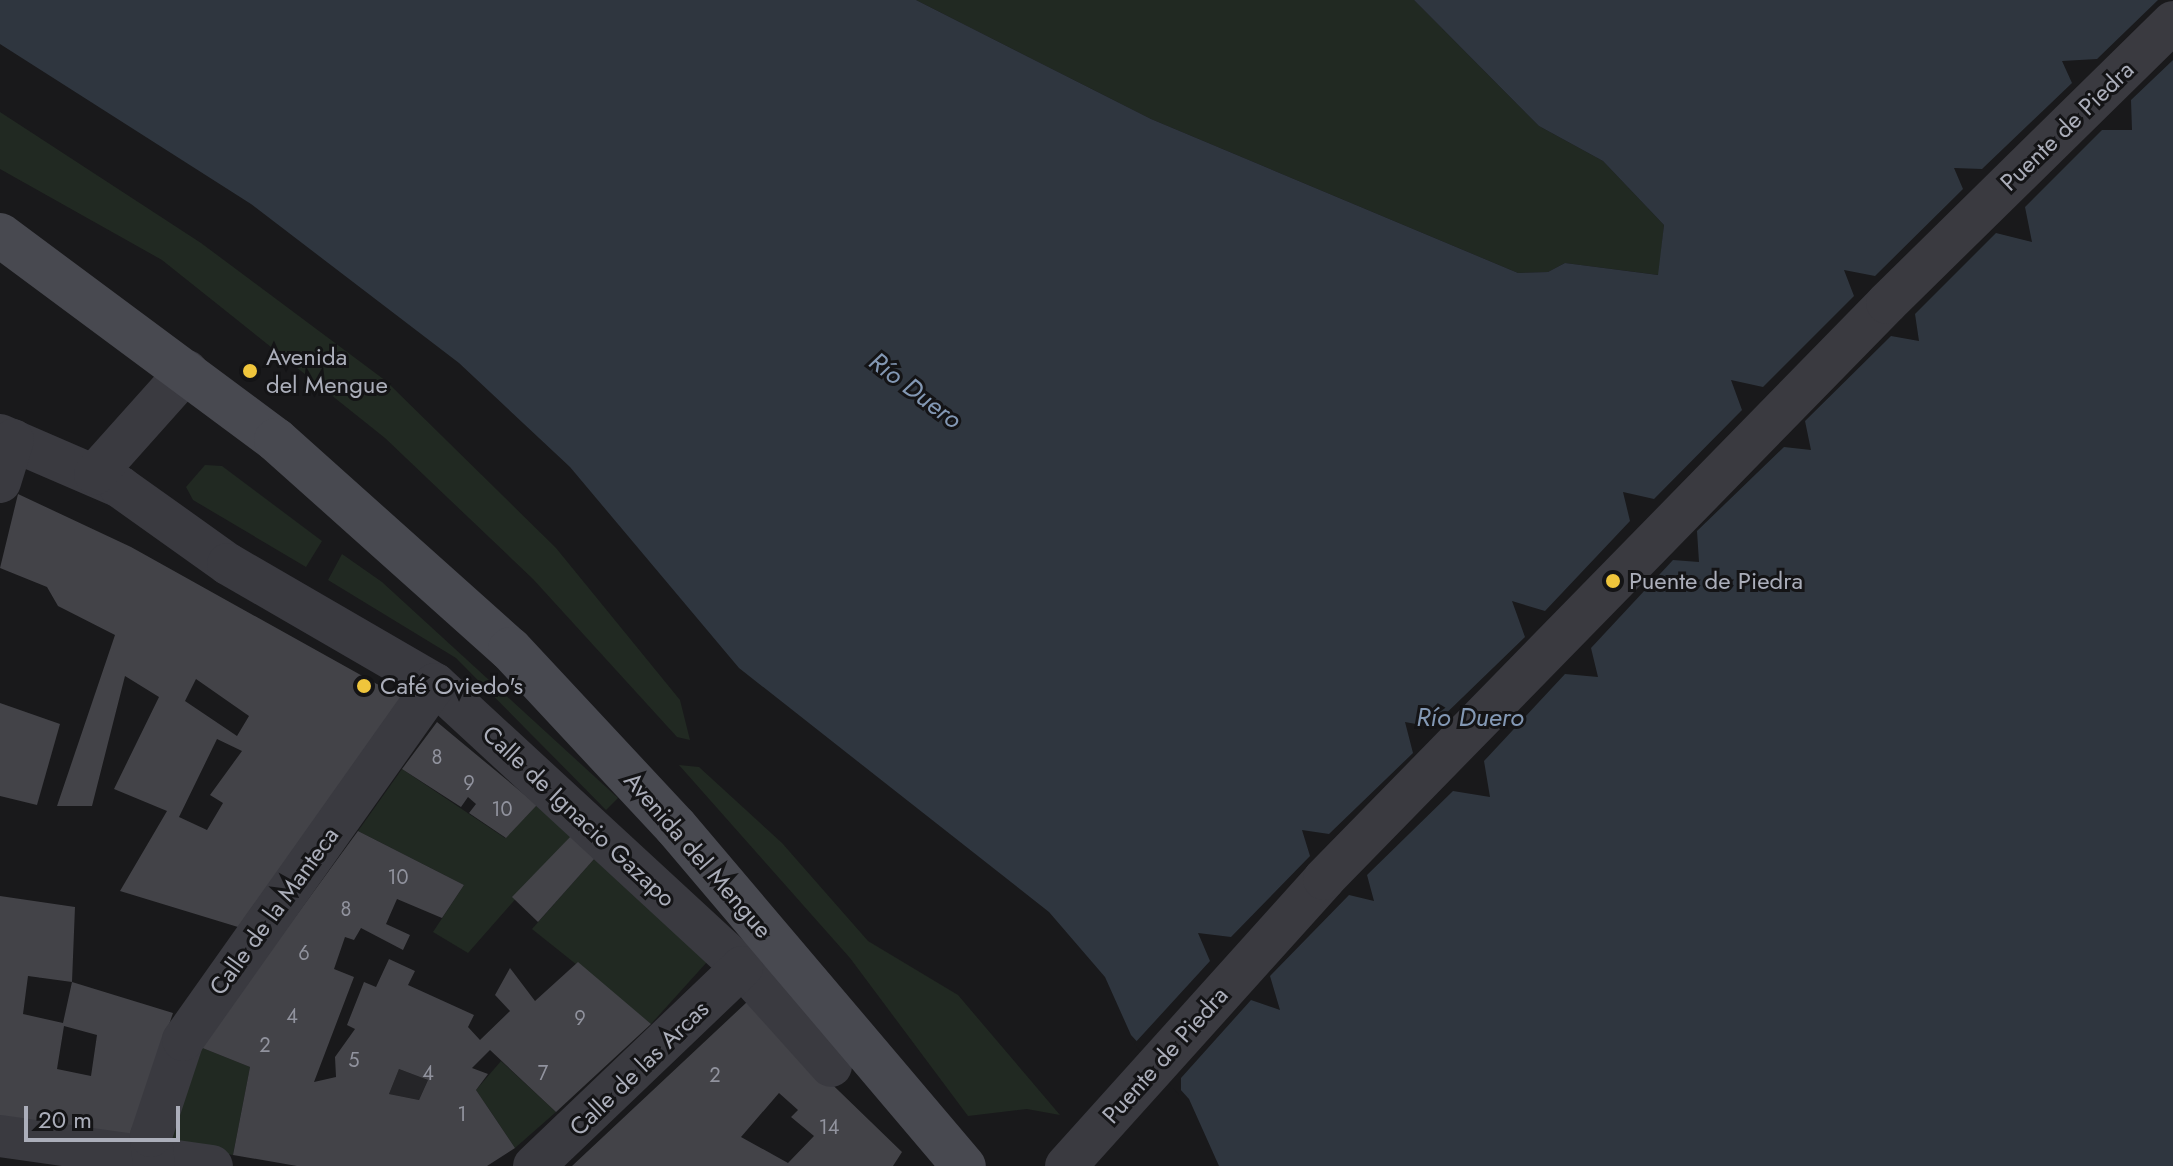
<!DOCTYPE html>
<meta charset="utf-8">
<style>
body{margin:0}
#map{position:relative;width:2173px;height:1166px;overflow:hidden;background:#19191b;font-family:Jost,sans-serif}
div>[style]{position:absolute}
.built>*{inset:0;background:#252528}
.green>*{inset:0;background:#212922}
.water>*{inset:0;background:#2f363f}
.pier>*{inset:0;background:#19191b}
.building>*{inset:0;background:#434348}
.street>*{height:42px;margin:-21px;padding:0 21px;transform-origin:21px;border-radius:21px;background:#3a3a40}
.secondary>*{height:44px;margin:-22px;padding:0 22px;transform-origin:22px;border-radius:22px;background:#484950}
.dots>*{width:22px;height:22px;translate:-50% -50%;box-sizing:border-box;border:4px solid #141416;border-radius:50%}
span{translate:-50% -50%;white-space:nowrap;text-align:center;line-height:1.15;-webkit-text-stroke:6px #141416;paint-order:stroke}
.number-label{font-size:20px;color:#91939e}
.number-label span{-webkit-text-stroke-width:0}
.street-label{font-size:24px;color:#abaeba}
.poi-label{font-size:24px;color:#abaeba}
.left{translate:0 -50%;text-align:left}
.water-label{font-size:26px;color:#8398b4;font-style:italic}
.scale{position:absolute;left:24px;top:1106px;width:156px;height:36px;box-sizing:border-box;border:4px solid #abaeba;border-top:0;padding-left:10px;font-size:24px;line-height:28px;white-space:nowrap;color:#abaeba;-webkit-text-stroke:6px #141416;paint-order:stroke}
</style>
<div id="map">
<div class="built">
<i style="clip-path:polygon(399px 1069px,428px 1080px,419px 1100px,389px 1094px)"></i>
</div>
<div class="green">
<i style="clip-path:polygon(916px 0,1414px 0,1539px 126px,1603px 161px,1664px 225px,1659px 275px,1565px 263px,1548px 272px,1518px 273px,1151px 119px)"></i>
<i style="clip-path:polygon(0 112px,201px 243px,386px 381px,556px 548px,680px 700px,690px 740px,677px 737px,533px 579px,385px 438px,162px 260px,0 169px)"></i>
<i style="clip-path:polygon(205px 465px,222px 466px,322px 541px,306px 567px,193px 500px,186px 487px)"></i>
<i style="clip-path:polygon(342px 554px,382px 582px,618px 798px,606px 810px,456px 658px,328px 580px)"></i>
<i style="clip-path:polygon(679px 765px,699px 767px,782px 843px,868px 941px,958px 995px,1060px 1115px,1027px 1109px,968px 1116px,850px 958px)"></i>
<i style="clip-path:polygon(402px 769px,505px 838px,537px 805px,571px 836px,468px 953px,433px 932px,464px 885px,358px 831px)"></i>
<i style="clip-path:polygon(595px 858px,707px 962px,651px 1024px,532px 929px)"></i>
<i style="clip-path:polygon(200px 1047px,250px 1067px,233px 1155px,169px 1144px)"></i>
<i style="clip-path:polygon(501px 1061px,556px 1112px,515px 1148px,476px 1090px)"></i>
</div>
<div class="water">
<i style="clip-path:polygon(0 0,916px 0,1151px 119px,1518px 273px,1548px 272px,1565px 263px,1658px 275px,1664px 225px,1603px 161px,1539px 126px,1414px 0,2173px 0,2173px 1166px,1219px 1166px,1189px 1099px,1131px 1035px,1105px 977px,1049px 912px,739px 668px,570px 467px,459px 363px,251px 204px,0 44px)"></i>
</div>
<div class="pier">
<i style="clip-path:polygon(2158px 0,2173px 0,2173px 60px,2131px 100px,2132px 130px,2102px 130px,2025px 207px,2032px 242px,1996px 233px,1915px 314px,1919px 341px,1891px 336px,1805px 421px,1811px 450px,1784px 447px,1697px 531px,1699px 562px,1673px 560px,1591px 648px,1598px 677px,1565px 674px,1484px 761px,1490px 797px,1453px 791px,1367px 875px,1374px 901px,1349px 895px,1270px 976px,1280px 1010px,1251px 1000px,1181px 1078px,1181px 1097px,1134px 1044px,1210px 961px,1198px 933px,1231px 937px,1310px 856px,1302px 830px,1329px 834px,1413px 753px,1405px 722px,1432px 727px,1525px 637px,1512px 601px,1545px 611px,1630px 521px,1623px 492px,1654px 499px,1742px 410px,1731px 380px,1763px 387px,1854px 296px,1844px 270px,1875px 276px,1963px 189px,1954px 168px,1982px 169px,2072px 83px,2062px 61px,2097px 59px)"></i>
</div>
<div class="building">
<i style="clip-path:polygon(evenodd,18px 494px,131px 547px,402px 698px,238px 927px,120px 891px,167px 811px,114px 789px,159px 697px,125px 676px,92px 806px,57px 806px,115px 635px,58px 606px,47px 587px,0 568px,18px 494px,196px 679px,249px 716px,237px 736px,185px 701px,196px 679px,18px 494px,217px 739px,242px 751px,210px 795px,223px 803px,207px 830px,179px 817px,217px 739px)"></i>
<i style="clip-path:polygon(0 703px,60px 724px,37px 805px,0 796px)"></i>
<i style="clip-path:polygon(437px 722px,537px 805px,506px 838px,469px 813px,476px 804px,468px 797px,461px 807px,402px 769px)"></i>
<i style="clip-path:polygon(evenodd,358px 831px,464px 885px,442px 918px,397px 899px,386px 924px,410px 935px,403px 950px,361px 928px,354px 940px,345px 937px,334px 969px,354px 977px,314px 1082px,336px 1077px,335px 1057px,355px 1029px,347px 1025px,364px 982px,376px 987px,389px 959px,415px 971px,408px 985px,474px 1015px,468px 1027px,480px 1040px,510px 1011px,495px 995px,510px 968px,535px 1001px,578px 962px,651px 1024px,556px 1112px,490px 1050px,472px 1068px,488px 1074px,476px 1090px,515px 1148px,487px 1166px,297px 1166px,233px 1155px,250px 1067px,200px 1047px,358px 831px,399px 1069px,428px 1080px,419px 1100px,389px 1094px,399px 1069px)"></i>
<i style="clip-path:polygon(571px 836px,595px 858px,538px 922px,512px 897px)"></i>
<i style="clip-path:polygon(evenodd,0 896px,75px 907px,72px 982px,28px 976px,23px 1014px,63px 1023px,72px 982px,173px 1013px,131px 1137px,0 1123px,0 896px,64px 1026px,97px 1035px,91px 1076px,57px 1069px,64px 1026px)"></i>
<i style="clip-path:polygon(evenodd,747px 1002px,902px 1152px,893px 1166px,572px 1166px,747px 1002px,779px 1093px,798px 1110px,791px 1117px,814px 1136px,788px 1163px,741px 1137px,779px 1093px)"></i>
</div>
<div class="street">
<i style="left:0;top:435px;width:131px;rotate:23.4deg"></i>
<i style="left:120px;top:487px;width:133px;rotate:35.5deg"></i>
<i style="left:228px;top:564px;width:239px;rotate:30.1deg"></i>
<i style="left:435px;top:684px;width:418px;rotate:42.7deg"></i>
<i style="left:742px;top:967px;width:133px;rotate:48deg"></i>
<i style="left:95px;top:474px;width:138px;rotate:-48.2deg"></i>
<i style="left:0;top:482px;width:44px;rotate:-72.8deg"></i>
<i style="left:0;top:1136px;width:214px;rotate:8.1deg"></i>
<i style="left:154px;top:1166px;width:30px;rotate:-96deg"></i>
<i style="left:151px;top:1136px;width:101px;rotate:-71.6deg"></i>
<i style="left:183px;top:1040px;width:436px;rotate:-54.7deg"></i>
<i style="left:534px;top:1166px;width:288px;rotate:-43.7deg"></i>
<i style="left:1066px;top:1166px;width:386px;rotate:-48deg"></i>
<i style="left:1324px;top:879px;width:805px;rotate:-45.65deg"></i>
<i style="left:1887px;top:303px;width:401px;rotate:-44.5deg"></i>
</div>
<div class="secondary">
<i style="left:0;top:235px;width:344px;rotate:36.6deg"></i>
<i style="left:276px;top:440px;width:314px;rotate:41.8deg"></i>
<i style="left:510px;top:649px;width:243px;rotate:47deg"></i>
<i style="left:676px;top:827px;width:445px;rotate:49.7deg"></i>
</div>
<div class="dots">
<i style="left:250px;top:371px;background:#efc53c"></i>
<i style="left:1613px;top:581px;background:#efc53c"></i>
<i style="left:364px;top:686px;background:#efc53c"></i>
</div>
<div class="number-label">
<span style="left:437px;top:757px">8</span>
<span style="left:469px;top:783px">9</span>
<span style="left:502px;top:809px">10</span>
<span style="left:398px;top:877px">10</span>
<span style="left:346px;top:909px">8</span>
<span style="left:304px;top:953px">6</span>
<span style="left:292px;top:1016px">4</span>
<span style="left:580px;top:1018px">9</span>
<span style="left:265px;top:1045px">2</span>
<span style="left:354px;top:1060px">5</span>
<span style="left:428px;top:1073px">4</span>
<span style="left:543px;top:1073px">7</span>
<span style="left:715px;top:1075px">2</span>
<span style="left:462px;top:1114px">1</span>
<span style="left:829px;top:1127px">14</span>
</div>
<div class="street-label">
<span style="left:2067px;top:126px;rotate:-44deg">Puente de Piedra</span>
<span style="left:579px;top:816px;rotate:43deg">Calle de Ignacio Gazapo</span>
<span style="left:698px;top:855px;rotate:49deg">Avenida del Mengue</span>
<span style="left:274px;top:911px;rotate:-54deg">Calle de la Manteca</span>
<span style="left:1165px;top:1055px;rotate:-48deg">Puente de Piedra</span>
<span style="left:639px;top:1068px;rotate:-44deg">Calle de las Arcas</span>
</div>
<div class="poi-label">
<span class="left" style="left:266px;top:371px">Avenida<br>del Mengue</span>
<span class="left" style="left:1629px;top:581px">Puente de Piedra</span>
<span class="left" style="left:380px;top:686px">Café Oviedo's</span>
</div>
<div class="water-label">
<span style="left:915px;top:391px;rotate:37deg">Río Duero</span>
<span style="left:1470px;top:718px">Río Duero</span>
</div>
<div class="scale">20 m</div>
</div>
